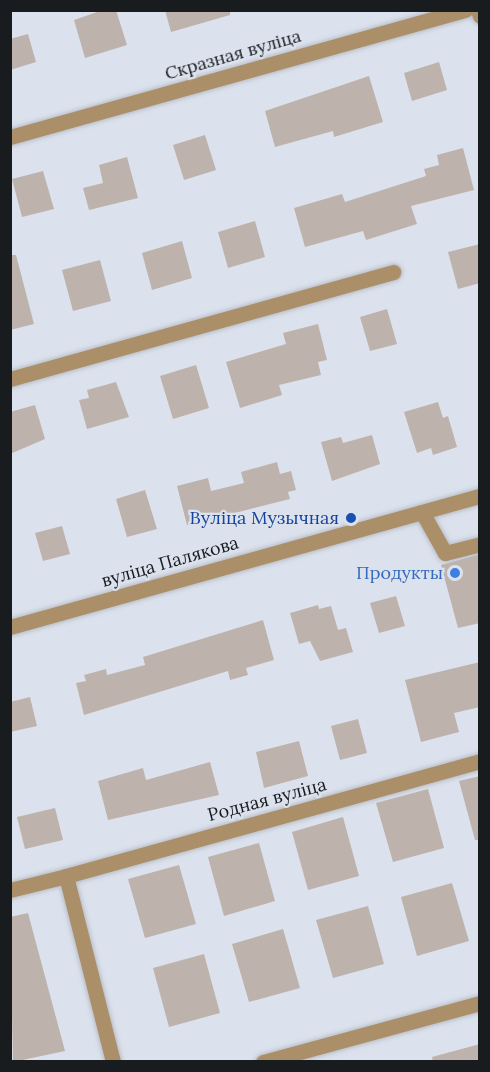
<!DOCTYPE html>
<meta charset="utf-8">
<style>
body{margin:0}
#map{position:relative;width:490px;height:1072px;overflow:hidden;background:#dce2ed;font-family:Lora,serif}
div>[style]{position:absolute}
.building>*{inset:0;background:#beb2ac}
.roads{filter:drop-shadow(0 0 2px #b9bec8) drop-shadow(0 0 2px #b9bec8)}
.minor>*{height:15px;margin:-7.5px;padding:0 7.5px;transform-origin:7.5px;border-radius:7.5px;background:#aa8f68}
.dots>*{width:16px;height:16px;translate:-50% -50%;box-sizing:border-box;border:3px solid #dce2ed;border-radius:50%}
span{translate:-50% -50%;white-space:nowrap;text-align:center;line-height:1.15;-webkit-text-stroke:4.5px #dce2ed;paint-order:stroke}
.street-label{font-size:18px;color:#191c1f}
.transit-label{font-size:18px;color:#164399}
.right{translate:-100% -50%;text-align:right}
.shop-label{font-size:18px;color:#366cbe}
.frame{position:absolute;inset:0;border:12px solid #191c1f;pointer-events:none}
</style>
<div id="map">
<div class="building">
<i style="clip-path:polygon(103px 10px,116px 10px,127px 45px,85px 58px,74px 20px)"></i>
<i style="clip-path:polygon(165px 10px,230px 10px,230px 15px,171px 32px)"></i>
<i style="clip-path:polygon(28px 34px,36px 62px,10px 70px,10px 39px)"></i>
<i style="clip-path:polygon(439px 62px,447px 90px,412px 101px,404px 73px)"></i>
<i style="clip-path:polygon(369px 76px,383px 122px,334px 137px,333px 131px,275px 147px,265px 111px)"></i>
<i style="clip-path:polygon(205px 135px,216px 170px,184px 180px,173px 145px)"></i>
<i style="clip-path:polygon(463px 148px,474px 190px,411px 206px,417px 224px,366px 240px,363px 231px,305px 247px,294px 208px,342px 194px,345px 202px,426px 176px,424px 169px,439px 165px,437px 155px)"></i>
<i style="clip-path:polygon(127px 157px,138px 198px,89px 210px,83px 188px,103px 183px,99px 165px)"></i>
<i style="clip-path:polygon(43px 171px,54px 209px,22px 217px,12px 179px)"></i>
<i style="clip-path:polygon(255px 221px,265px 257px,228px 268px,218px 232px)"></i>
<i style="clip-path:polygon(182px 241px,192px 278px,152px 290px,142px 253px)"></i>
<i style="clip-path:polygon(480px 244px,480px 283px,458px 289px,448px 252px)"></i>
<i style="clip-path:polygon(10px 255px,16px 255px,34px 324px,10px 330px)"></i>
<i style="clip-path:polygon(100px 260px,111px 301px,73px 311px,62px 270px)"></i>
<i style="clip-path:polygon(387px 309px,397px 344px,370px 351px,360px 317px)"></i>
<i style="clip-path:polygon(318px 324px,327px 360px,318px 362px,321px 375px,279px 385px,282px 395px,240px 408px,226px 362px,286px 344px,283px 333px)"></i>
<i style="clip-path:polygon(196px 365px,209px 408px,173px 419px,160px 376px)"></i>
<i style="clip-path:polygon(116px 382px,129px 417px,87px 429px,79px 400px,89px 398px,87px 390px)"></i>
<i style="clip-path:polygon(438px 402px,443px 418px,448px 416px,457px 447px,433px 455px,431px 448px,417px 453px,404px 412px)"></i>
<i style="clip-path:polygon(35px 405px,45px 439px,10px 454px,10px 412px)"></i>
<i style="clip-path:polygon(372px 435px,380px 464px,332px 481px,321px 442px,341px 437px,343px 443px)"></i>
<i style="clip-path:polygon(277px 462px,280px 474px,291px 471px,296px 490px,288px 492px,290px 499px,187px 525px,177px 486px,208px 478px,211px 491px,244px 483px,241px 472px)"></i>
<i style="clip-path:polygon(145px 490px,157px 529px,127px 537px,116px 499px)"></i>
<i style="clip-path:polygon(62px 526px,70px 554px,43px 561px,35px 533px)"></i>
<i style="clip-path:polygon(480px 554px,480px 623px,458px 628px,441px 565px)"></i>
<i style="clip-path:polygon(396px 596px,405px 626px,379px 633px,370px 603px)"></i>
<i style="clip-path:polygon(318px 605px,319px 609px,331px 606px,338px 630px,346px 628px,353px 652px,320px 661px,310px 641px,299px 644px,290px 613px)"></i>
<i style="clip-path:polygon(263px 620px,274px 660px,246px 668px,248px 675px,230px 680px,228px 671px,84px 715px,76px 683px,86px 681px,84px 675px,106px 669px,107px 675px,145px 665px,143px 657px)"></i>
<i style="clip-path:polygon(480px 662px,480px 707px,454px 713px,459px 732px,421px 742px,405px 680px)"></i>
<i style="clip-path:polygon(30px 697px,37px 726px,10px 732px,10px 702px)"></i>
<i style="clip-path:polygon(358px 719px,367px 753px,340px 760px,331px 726px)"></i>
<i style="clip-path:polygon(299px 741px,308px 776px,264px 788px,256px 752px)"></i>
<i style="clip-path:polygon(210px 762px,219px 795px,108px 820px,98px 781px,143px 768px,146px 780px)"></i>
<i style="clip-path:polygon(480px 776px,480px 840px,475px 840px,459px 781px)"></i>
<i style="clip-path:polygon(428px 789px,444px 848px,393px 862px,376px 803px)"></i>
<i style="clip-path:polygon(55px 808px,63px 840px,25px 849px,17px 817px)"></i>
<i style="clip-path:polygon(343px 817px,359px 876px,308px 890px,292px 832px)"></i>
<i style="clip-path:polygon(259px 843px,275px 901px,224px 916px,208px 857px)"></i>
<i style="clip-path:polygon(179px 865px,196px 924px,145px 938px,128px 879px)"></i>
<i style="clip-path:polygon(452px 883px,469px 941px,417px 956px,401px 897px)"></i>
<i style="clip-path:polygon(368px 906px,384px 964px,333px 978px,316px 920px)"></i>
<i style="clip-path:polygon(28px 913px,65px 1051px,13px 1062px,10px 917px)"></i>
<i style="clip-path:polygon(283px 929px,300px 988px,249px 1002px,232px 944px)"></i>
<i style="clip-path:polygon(204px 954px,220px 1013px,169px 1027px,153px 968px)"></i>
<i style="clip-path:polygon(480px 1044px,480px 1062px,433px 1062px,432px 1057px)"></i>
</div>
<div class="roads">
<div class="minor">
<i style="left:478px;top:10px;width:6px;rotate:72deg"></i>
<i style="left:10px;top:137px;width:473px;rotate:-15.6deg"></i>
<i style="left:10px;top:379px;width:398px;rotate:-15.6deg"></i>
<i style="left:422px;top:512px;width:47px;rotate:60.7deg"></i>
<i style="left:445px;top:553px;width:36px;rotate:-14deg"></i>
<i style="left:10px;top:627px;width:488px;rotate:-15.6deg"></i>
<i style="left:66px;top:876px;width:430px;rotate:-15.5deg"></i>
<i style="left:10px;top:890px;width:58px;rotate:-14deg"></i>
<i style="left:66px;top:876px;width:192px;rotate:75.8deg"></i>
<i style="left:263px;top:1062px;width:225px;rotate:-15.2deg"></i>
</div>
</div>
<div class="dots">
<i style="left:351px;top:518px;background:#1a4fb4"></i>
<i style="left:455px;top:573px;background:#3f7fe0"></i>
</div>
<div class="street-label">
<span style="left:233px;top:55px;rotate:-16deg">Скразная вуліца</span>
<span style="left:170px;top:562px;rotate:-16deg">вуліца Палякова</span>
<span style="left:267px;top:800px;rotate:-15deg">Родная вуліца</span>
</div>
<div class="transit-label">
<span class="right" style="left:339px;top:518px">Вуліца Музычная</span>
</div>
<div class="shop-label">
<span class="right" style="left:443px;top:573px">Продукты</span>
</div>
<div class="frame"></div>
</div>
